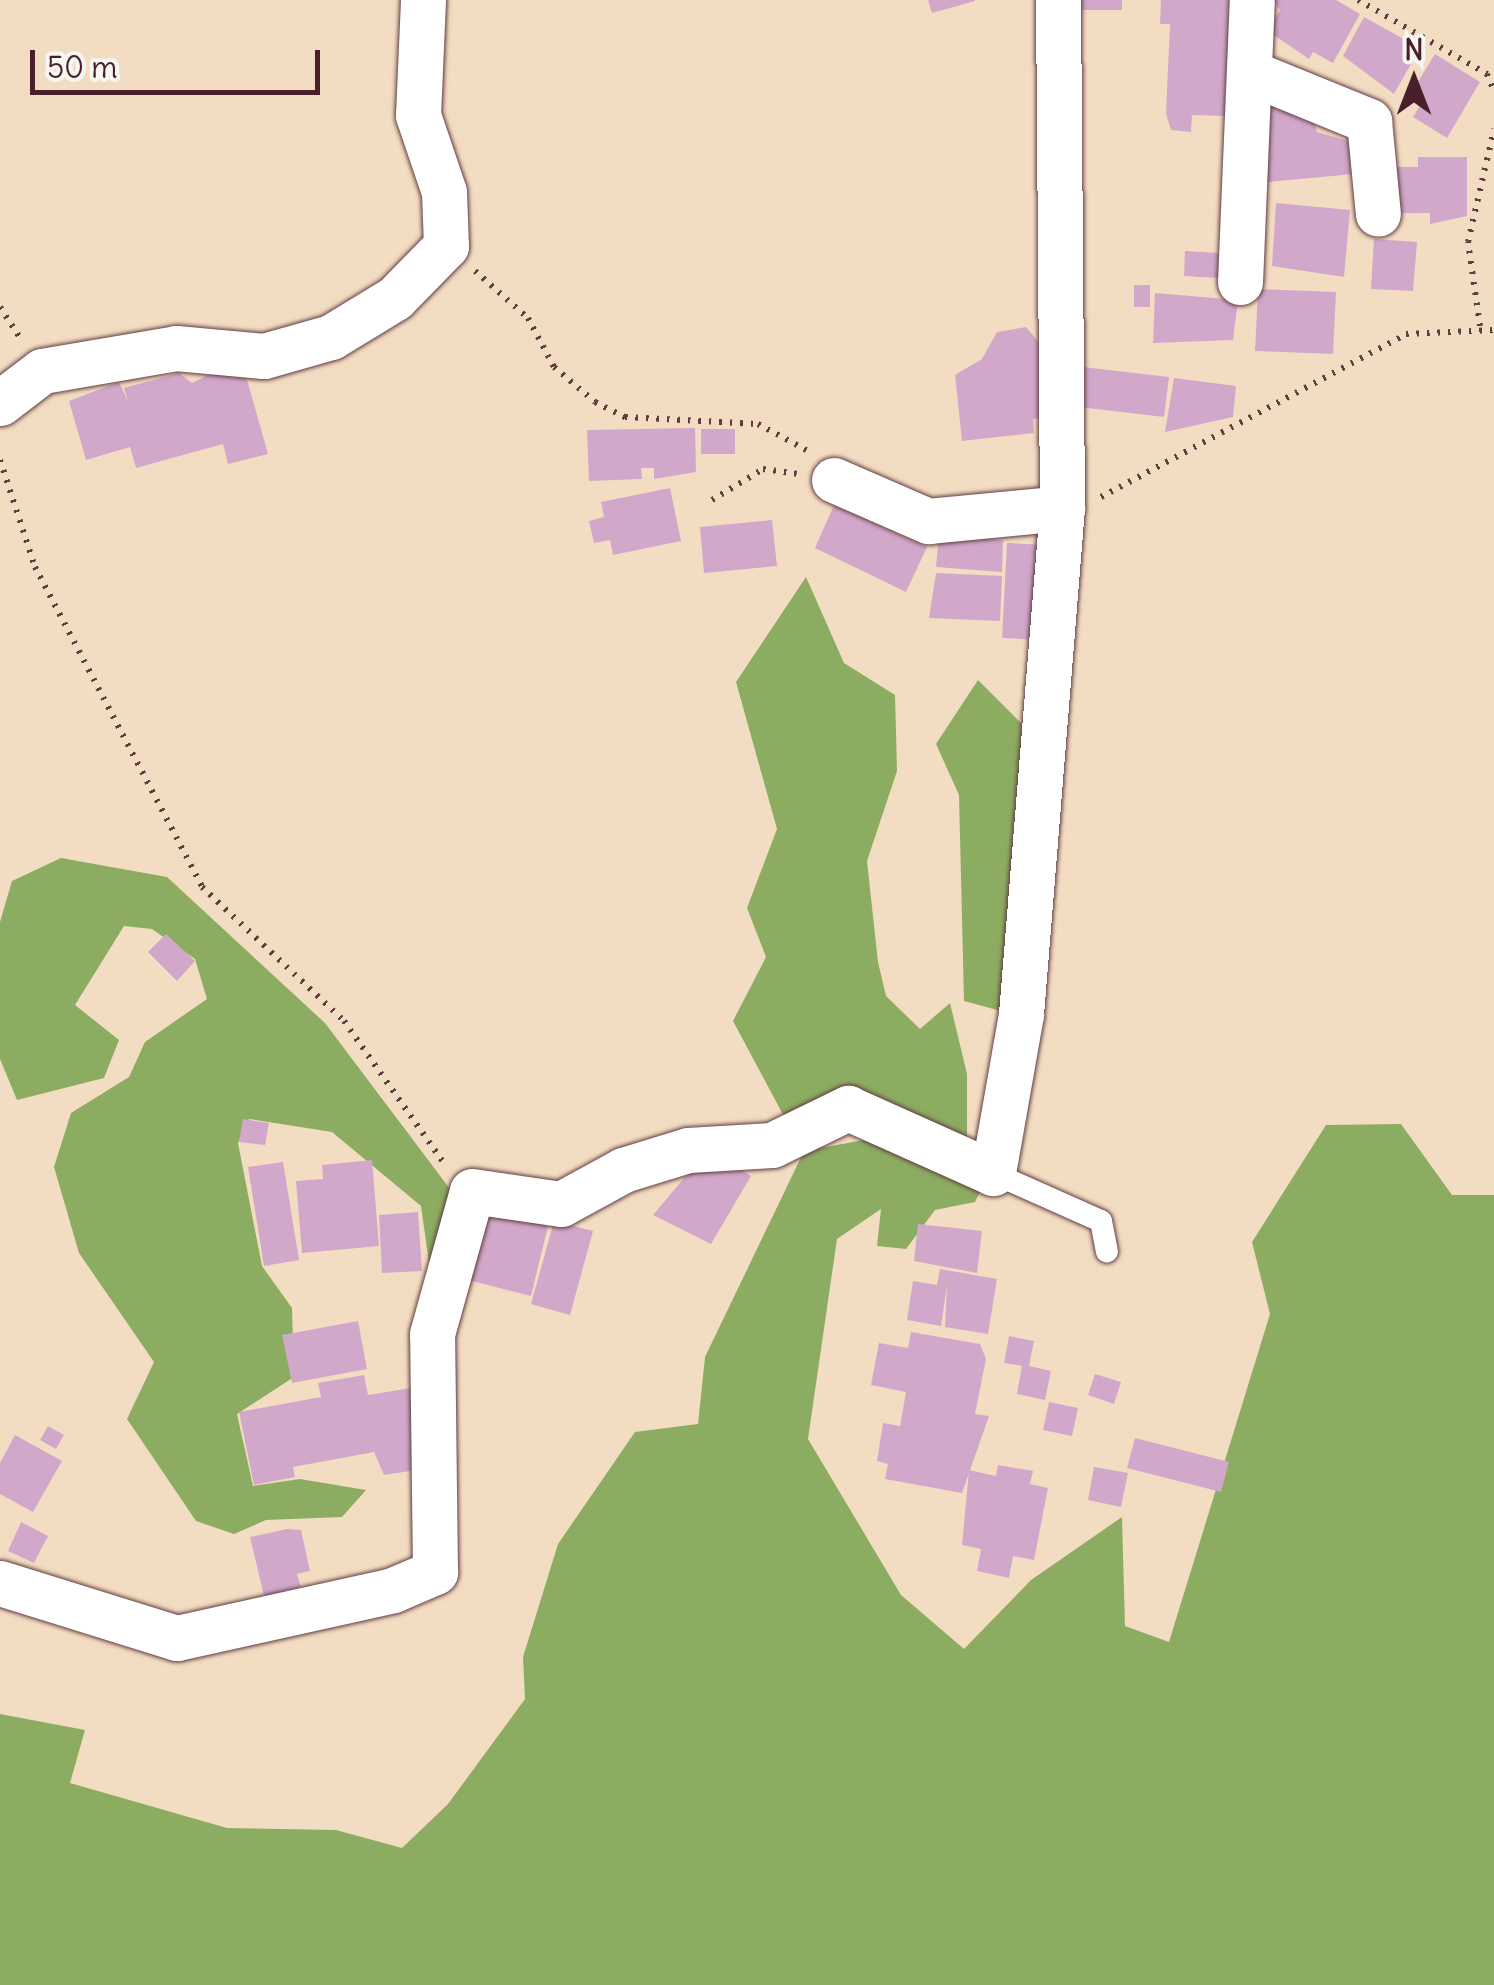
<!DOCTYPE html>
<style>
body{margin:0}
#map{position:relative;width:1494px;height:1985px;overflow:hidden;background:#f3ddc2;font-family:Delius,sans-serif}
div>[style]{position:absolute}
.forest>*{inset:0;background:#8cad61}
.building>*{inset:0;background:#d2a8ca}
.path>*{height:6px;margin-top:-3px;transform-origin:0;background:repeating-linear-gradient(90deg,#633c42 0 2.5px,transparent 0 10.5px)}
.roads{filter:drop-shadow(0 0 2px #633c42) drop-shadow(0 0 2px #633c42)}
.service>*{height:22px;margin:-11px;padding:0 11px;transform-origin:11px;border-radius:11px;background:#fff}
.minor>*{height:45px;margin:-22.5px;padding:0 22.5px;transform-origin:22.5px;border-radius:22.5px;background:#fff}
span{translate:-50% -50%;white-space:nowrap;text-align:center;line-height:1.15;-webkit-text-stroke:9px #f6f6f2;paint-order:stroke}
.north{position:absolute;left:1364px;top:30px;width:100px;height:100px;-webkit-text-stroke:8px #f6f6f2;paint-order:stroke;rotate:0deg;font-size:28px;font-weight:700;line-height:40px;text-align:center;color:#4a1f2b}
.north::after{content:'';display:block;margin:auto;width:35px;height:45px;background:#4a1f2b;clip-path:polygon(50% 0,100% 100%,50% 72%,0 100%)}
.scale{position:absolute;left:30px;top:50px;width:290px;height:45px;box-sizing:border-box;border:5px solid #4a1f2b;border-top:0;padding-left:12px;font-size:30px;line-height:35px;white-space:nowrap;color:#4a1f2b;-webkit-text-stroke:8px #f6f6f2;paint-order:stroke}
</style>
<div id="map">
<div class="forest">
<i style="clip-path:polygon(806px 577px,844px 663px,895px 695px,897px 771px,867px 861px,878px 962px,886px 996px,920px 1029px,950px 1003px,967px 1074px,967px 1145px,787px 1122px,733px 1021px,766px 957px,747px 908px,777px 829px,736px 682px)"></i>
<i style="clip-path:polygon(978px 680px,1028px 730px,1012px 1014px,964px 1001px,959px 795px,936px 744px)"></i>
<i style="clip-path:polygon(61px 858px,167px 877px,325px 1023px,456px 1197px,432px 1284px,421px 1206px,332px 1132px,249px 1119px,238px 1143px,262px 1266px,292px 1308px,294px 1377px,237px 1414px,253px 1486px,300px 1479px,366px 1490px,342px 1517px,266px 1520px,234px 1534px,196px 1521px,127px 1419px,154px 1362px,79px 1253px,54px 1167px,71px 1113px,129px 1077px,145px 1042px,207px 999px,195px 959px,152px 929px,124px 926px,75px 1005px,119px 1040px,104px 1078px,17px 1100px,0 1059px,0 922px,12px 881px)"></i>
<i style="clip-path:polygon(1401px 1124px,1452px 1195px,1494px 1195px,1494px 1985px,0 1985px,0 1714px,85px 1730px,70px 1783px,227px 1828px,336px 1830px,402px 1848px,448px 1804px,525px 1699px,523px 1657px,558px 1544px,635px 1432px,698px 1424px,705px 1357px,804px 1151px,864px 1140px,983px 1186px,975px 1202px,935px 1210px,906px 1249px,877px 1246px,881px 1209px,837px 1239px,808px 1439px,901px 1595px,964px 1649px,1031px 1580px,1122px 1517px,1125px 1626px,1169px 1642px,1270px 1314px,1252px 1242px,1326px 1125px)"></i>
</div>
<div class="building">
<i style="clip-path:polygon(928px 0,975px 0,975px 1px,932px 13px)"></i>
<i style="clip-path:polygon(1073px 0,1122px 0,1122px 10px,1073px 10px)"></i>
<i style="clip-path:polygon(1161px 0,1229px 0,1227px 116px,1192px 115px,1191px 132px,1171px 130px,1166px 114px,1170px 24px,1160px 24px)"></i>
<i style="clip-path:polygon(1273px 0,1336px 0,1360px 14px,1333px 63px,1313px 52px,1309px 59px,1268px 31px,1280px 10px)"></i>
<i style="clip-path:polygon(1364px 17px,1420px 48px,1394px 94px,1343px 56px)"></i>
<i style="clip-path:polygon(1435px 54px,1480px 82px,1447px 138px,1413px 117px,1425px 97px,1413px 90px)"></i>
<i style="clip-path:polygon(1269px 107px,1290px 108px,1314px 120px,1317px 132px,1355px 143px,1354px 174px,1268px 182px)"></i>
<i style="clip-path:polygon(1418px 157px,1467px 157px,1467px 216px,1430px 224px,1430px 213px,1395px 213px,1395px 167px,1418px 167px)"></i>
<i style="clip-path:polygon(1276px 203px,1350px 210px,1344px 277px,1272px 266px)"></i>
<i style="clip-path:polygon(1374px 239px,1417px 242px,1413px 291px,1371px 289px)"></i>
<i style="clip-path:polygon(1185px 251px,1220px 253px,1219px 278px,1184px 276px)"></i>
<i style="clip-path:polygon(1134px 285px,1150px 285px,1150px 307px,1134px 307px)"></i>
<i style="clip-path:polygon(1258px 289px,1336px 292px,1333px 354px,1255px 351px)"></i>
<i style="clip-path:polygon(1155px 293px,1238px 300px,1233px 340px,1153px 343px)"></i>
<i style="clip-path:polygon(1026px 327px,1042px 346px,1045px 417px,1033px 419px,1034px 433px,962px 441px,955px 375px,982px 359px,997px 332px)"></i>
<i style="clip-path:polygon(1083px 367px,1169px 377px,1164px 417px,1079px 407px)"></i>
<i style="clip-path:polygon(214px 372px,246px 376px,268px 454px,228px 464px,223px 444px,136px 468px,130px 447px,86px 460px,69px 401px,119px 382px,128px 401px,124px 388px,179px 373px,192px 383px)"></i>
<i style="clip-path:polygon(1174px 378px,1236px 386px,1233px 417px,1165px 432px)"></i>
<i style="clip-path:polygon(695px 428px,696px 472px,654px 479px,654px 468px,641px 468px,642px 479px,589px 481px,587px 430px)"></i>
<i style="clip-path:polygon(701px 429px,735px 429px,735px 454px,701px 454px)"></i>
<i style="clip-path:polygon(670px 488px,681px 541px,613px 555px,610px 540px,594px 543px,589px 521px,604px 517px,601px 502px)"></i>
<i style="clip-path:polygon(834px 505px,927px 547px,906px 592px,815px 548px)"></i>
<i style="clip-path:polygon(772px 520px,777px 566px,704px 573px,700px 527px)"></i>
<i style="clip-path:polygon(939px 536px,1003px 540px,1002px 572px,936px 567px)"></i>
<i style="clip-path:polygon(1007px 543px,1045px 545px,1041px 640px,1002px 638px)"></i>
<i style="clip-path:polygon(936px 573px,1002px 576px,1000px 621px,929px 618px)"></i>
<i style="clip-path:polygon(166px 934px,195px 961px,177px 981px,148px 952px)"></i>
<i style="clip-path:polygon(243px 1119px,269px 1123px,265px 1145px,239px 1142px)"></i>
<i style="clip-path:polygon(719px 1157px,751px 1176px,711px 1244px,653px 1215px,695px 1165px,710px 1173px)"></i>
<i style="clip-path:polygon(372px 1160px,379px 1246px,302px 1253px,296px 1181px,323px 1179px,322px 1165px)"></i>
<i style="clip-path:polygon(283px 1162px,299px 1260px,264px 1266px,248px 1167px)"></i>
<i style="clip-path:polygon(485px 1210px,548px 1226px,531px 1296px,468px 1280px)"></i>
<i style="clip-path:polygon(418px 1212px,422px 1271px,382px 1273px,379px 1215px)"></i>
<i style="clip-path:polygon(554px 1221px,593px 1231px,570px 1315px,531px 1304px)"></i>
<i style="clip-path:polygon(918px 1224px,982px 1231px,977px 1273px,914px 1261px)"></i>
<i style="clip-path:polygon(940px 1269px,997px 1279px,988px 1334px,945px 1327px,947px 1285px,941px 1326px,907px 1320px,913px 1281px,937px 1285px)"></i>
<i style="clip-path:polygon(358px 1321px,367px 1369px,292px 1383px,282px 1335px)"></i>
<i style="clip-path:polygon(911px 1332px,980px 1344px,986px 1359px,975px 1414px,989px 1416px,962px 1493px,885px 1479px,888px 1464px,877px 1461px,883px 1423px,900px 1426px,906px 1392px,871px 1385px,879px 1343px,908px 1348px)"></i>
<i style="clip-path:polygon(1009px 1336px,1034px 1341px,1029px 1366px,1051px 1371px,1045px 1400px,1017px 1394px,1022px 1366px,1004px 1363px)"></i>
<i style="clip-path:polygon(1095px 1374px,1121px 1382px,1114px 1404px,1088px 1395px)"></i>
<i style="clip-path:polygon(364px 1375px,368px 1395px,411px 1388px,423px 1469px,384px 1475px,374px 1452px,293px 1467px,295px 1477px,254px 1485px,239px 1412px,321px 1397px,318px 1383px)"></i>
<i style="clip-path:polygon(1049px 1402px,1078px 1408px,1072px 1436px,1043px 1430px)"></i>
<i style="clip-path:polygon(48px 1426px,64px 1435px,56px 1449px,40px 1440px)"></i>
<i style="clip-path:polygon(15px 1435px,62px 1461px,33px 1512px,0 1494px,0 1463px)"></i>
<i style="clip-path:polygon(1135px 1438px,1229px 1462px,1221px 1492px,1127px 1468px)"></i>
<i style="clip-path:polygon(998px 1465px,1033px 1471px,1030px 1484px,1048px 1488px,1034px 1560px,1013px 1556px,1009px 1578px,977px 1571px,981px 1549px,962px 1545px,969px 1470px,996px 1476px)"></i>
<i style="clip-path:polygon(1094px 1467px,1128px 1473px,1121px 1507px,1088px 1500px)"></i>
<i style="clip-path:polygon(21px 1522px,48px 1536px,34px 1563px,8px 1551px)"></i>
<i style="clip-path:polygon(287px 1529px,301px 1530px,310px 1571px,297px 1574px,301px 1587px,264px 1596px,250px 1537px)"></i>
</div>
<div class="path">
<i style="left:1358px;top:0;width:149px;rotate:29.8deg"></i>
<i style="left:1487px;top:74px;width:18px;rotate:68deg"></i>
<i style="left:475px;top:271px;width:71px;rotate:41.6deg"></i>
<i style="left:528px;top:318px;width:55px;rotate:62deg"></i>
<i style="left:554px;top:367px;width:54px;rotate:40.5deg"></i>
<i style="left:595px;top:402px;width:34px;rotate:27deg"></i>
<i style="left:625px;top:417px;width:133px;rotate:3deg"></i>
<i style="left:758px;top:424px;width:55px;rotate:28.4deg"></i>
<i style="left:0;top:307px;width:35px;rotate:57deg"></i>
<i style="left:1480px;top:326px;width:85px;rotate:-98.1deg"></i>
<i style="left:1468px;top:242px;width:116px;rotate:-77deg"></i>
<i style="left:0;top:460px;width:113px;rotate:71.9deg"></i>
<i style="left:35px;top:567px;width:361px;rotate:62.4deg"></i>
<i style="left:202px;top:887px;width:195px;rotate:43.3deg"></i>
<i style="left:344px;top:1021px;width:172px;rotate:54.9deg"></i>
<i style="left:1101px;top:497px;width:346px;rotate:-28.1deg"></i>
<i style="left:1406px;top:334px;width:88px;rotate:-2.6deg"></i>
<i style="left:712px;top:500px;width:60px;rotate:-31.3deg"></i>
<i style="left:763px;top:469px;width:34px;rotate:8deg"></i>
</div>
<div class="roads">
<div class="service">
<i style="left:993px;top:1173px;width:118px;rotate:24deg"></i>
<i style="left:1101px;top:1221px;width:31px;rotate:79deg"></i>
</div>
<div class="minor">
<i style="left:1249px;top:72px;width:130px;rotate:22.2deg"></i>
<i style="left:1369px;top:121px;width:93px;rotate:84.5deg"></i>
<i style="left:1240px;top:282px;width:282px;rotate:-87.6deg"></i>
<i style="left:0;top:403px;width:53px;rotate:-37.3deg"></i>
<i style="left:42px;top:371px;width:136px;rotate:-9.7deg"></i>
<i style="left:176px;top:348px;width:88px;rotate:5.2deg"></i>
<i style="left:264px;top:356px;width:70px;rotate:-15.8deg"></i>
<i style="left:331px;top:337px;width:75px;rotate:-31.4deg"></i>
<i style="left:395px;top:298px;width:73px;rotate:-45.6deg"></i>
<i style="left:446px;top:246px;width:54px;rotate:-92.1deg"></i>
<i style="left:444px;top:192px;width:81px;rotate:-108.7deg"></i>
<i style="left:418px;top:115px;width:115px;rotate:-87.5deg"></i>
<i style="left:834px;top:480px;width:103px;rotate:23.6deg"></i>
<i style="left:928px;top:521px;width:135px;rotate:-5.5deg"></i>
<i style="left:0;top:1583px;width:185px;rotate:17.3deg"></i>
<i style="left:177px;top:1638px;width:221px;rotate:-12.5deg"></i>
<i style="left:393px;top:1590px;width:46px;rotate:-23.2deg"></i>
<i style="left:435px;top:1572px;width:238px;rotate:-90.7deg"></i>
<i style="left:432px;top:1334px;width:148px;rotate:-74.4deg"></i>
<i style="left:472px;top:1191px;width:90px;rotate:8.3deg"></i>
<i style="left:561px;top:1204px;width:71px;rotate:-28.7deg"></i>
<i style="left:623px;top:1170px;width:68px;rotate:-17.1deg"></i>
<i style="left:688px;top:1150px;width:84px;rotate:-3.4deg"></i>
<i style="left:772px;top:1145px;width:85px;rotate:-26deg"></i>
<i style="left:848px;top:1108px;width:159px;rotate:24.1deg"></i>
<i style="left:993px;top:1173px;width:161px;rotate:-80deg"></i>
<i style="left:1021px;top:1014px;width:508px;rotate:-85.37deg"></i>
<i style="left:1062px;top:508px;width:508px;rotate:-90.45deg"></i>
</div>
</div>
<div class="north">N</div>
<div class="scale">50 m</div>
</div>
